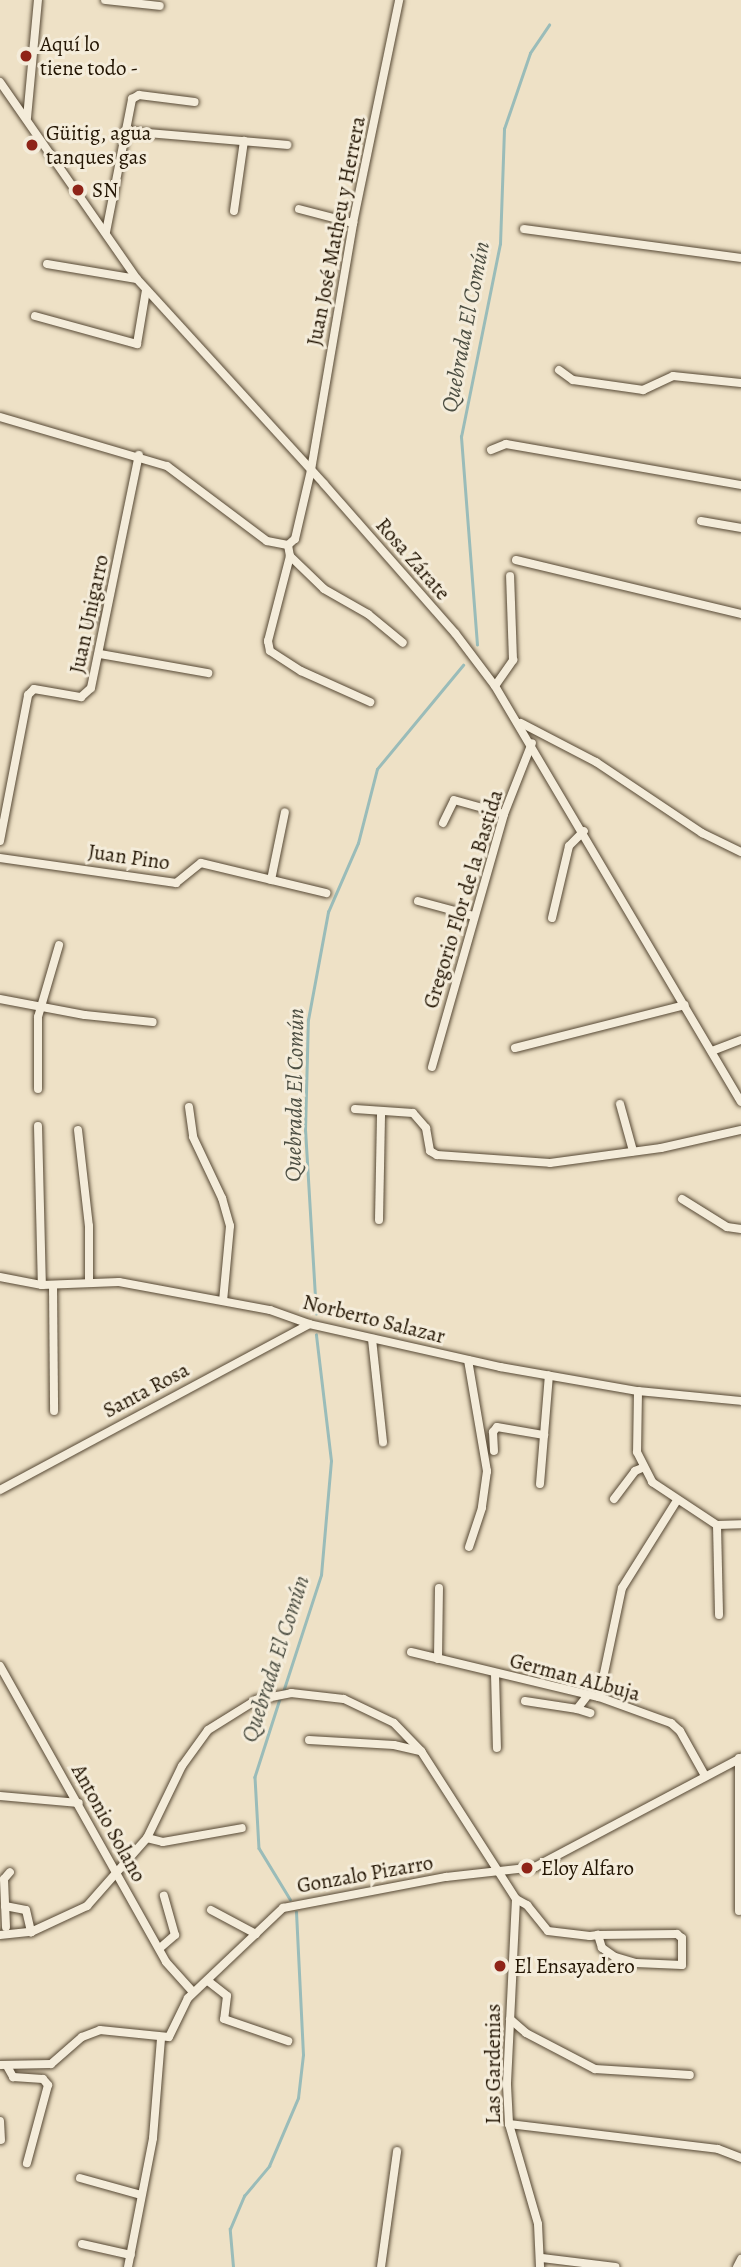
<!DOCTYPE html>
<meta charset="utf-8">
<style>
body{margin:0}
#map{position:relative;width:741px;height:2267px;overflow:hidden;background:#eee1c6;font-family:Alegreya,serif}
div>[style]{position:absolute}
.stream>*{height:2.5px;margin:-1.25px;padding:0 1.25px;transform-origin:1.25px;border-radius:1.25px;background:#9abcb9}
.roads{filter:drop-shadow(0 0 2px #564834) drop-shadow(0 0 2px #564834)}
.minor>*{height:8px;margin:-4px;padding:0 4px;transform-origin:4px;border-radius:4px;background:#f4ecda}
.dots>*{width:19px;height:19px;translate:-50% -50%;box-sizing:border-box;border:4px solid #f4ecda;border-radius:50%}
span{translate:-50% -50%;white-space:nowrap;text-align:center;line-height:1.15;-webkit-text-stroke:6px #f4ecda;paint-order:stroke}
.poi-label{font-size:21px;color:#231503}
.left{translate:0 -50%;text-align:left}
.street-label{font-size:21px;color:#231503}
.water-label{font-size:23px;color:#4d4f43;font-style:italic}
</style>
<div id="map">
<div class="stream">
<i style="left:477px;top:645px;width:209px;rotate:-94.4deg"></i>
<i style="left:461px;top:437px;width:197px;rotate:-78.6deg"></i>
<i style="left:500px;top:244px;width:115px;rotate:-88deg"></i>
<i style="left:504px;top:129px;width:80px;rotate:-71.1deg"></i>
<i style="left:530px;top:53px;width:34px;rotate:-56deg"></i>
<i style="left:316px;top:1314px;width:183px;rotate:-93.4deg"></i>
<i style="left:305px;top:1131px;width:111px;rotate:-88.5deg"></i>
<i style="left:308px;top:1020px;width:110px;rotate:-79.5deg"></i>
<i style="left:328px;top:912px;width:75px;rotate:-66.5deg"></i>
<i style="left:358px;top:843px;width:76px;rotate:-75.6deg"></i>
<i style="left:377px;top:769px;width:135px;rotate:-50.4deg"></i>
<i style="left:283px;top:1692px;width:123px;rotate:-72deg"></i>
<i style="left:321px;top:1575px;width:114px;rotate:-85deg"></i>
<i style="left:331px;top:1461px;width:127px;rotate:-96.8deg"></i>
<i style="left:280px;top:1699px;width:82px;rotate:107.8deg"></i>
<i style="left:255px;top:1777px;width:71px;rotate:86.8deg"></i>
<i style="left:259px;top:1848px;width:60px;rotate:58.7deg"></i>
<i style="left:233px;top:2267px;width:38px;rotate:-95deg"></i>
<i style="left:230px;top:2229px;width:36px;rotate:-67deg"></i>
<i style="left:244px;top:2196px;width:39px;rotate:-50deg"></i>
<i style="left:269px;top:2166px;width:74px;rotate:-66.9deg"></i>
<i style="left:298px;top:2098px;width:43px;rotate:-83.4deg"></i>
<i style="left:303px;top:2055px;width:143px;rotate:-92.8deg"></i>
</div>
<div class="roads">
<div class="minor">
<i style="left:105px;top:0;width:55px;rotate:6.2deg"></i>
<i style="left:0;top:82px;width:240px;rotate:55.2deg"></i>
<i style="left:137px;top:279px;width:277px;rotate:47.6deg"></i>
<i style="left:324px;top:484px;width:198px;rotate:48.7deg"></i>
<i style="left:455px;top:633px;width:66px;rotate:53deg"></i>
<i style="left:495px;top:686px;width:483px;rotate:59.4deg"></i>
<i style="left:27px;top:118px;width:119px;rotate:-84.7deg"></i>
<i style="left:125px;top:131px;width:163px;rotate:4.9deg"></i>
<i style="left:299px;top:209px;width:56px;rotate:14.5deg"></i>
<i style="left:234px;top:211px;width:71px;rotate:-81.9deg"></i>
<i style="left:524px;top:229px;width:219px;rotate:7.6deg"></i>
<i style="left:106px;top:232px;width:136px;rotate:-78.9deg"></i>
<i style="left:132px;top:99px;width:8px;rotate:-30deg"></i>
<i style="left:139px;top:95px;width:56px;rotate:7.1deg"></i>
<i style="left:47px;top:264px;width:91px;rotate:9.5deg"></i>
<i style="left:35px;top:316px;width:106px;rotate:15.4deg"></i>
<i style="left:137px;top:344px;width:55px;rotate:-80.5deg"></i>
<i style="left:559px;top:370px;width:17px;rotate:36deg"></i>
<i style="left:573px;top:380px;width:71px;rotate:8.1deg"></i>
<i style="left:643px;top:390px;width:33px;rotate:-25deg"></i>
<i style="left:673px;top:376px;width:68px;rotate:5.9deg"></i>
<i style="left:0;top:417px;width:174px;rotate:16.4deg"></i>
<i style="left:167px;top:466px;width:125px;rotate:36.9deg"></i>
<i style="left:267px;top:541px;width:21px;rotate:11deg"></i>
<i style="left:491px;top:450px;width:16px;rotate:-22deg"></i>
<i style="left:506px;top:444px;width:239px;rotate:9.9deg"></i>
<i style="left:701px;top:521px;width:41px;rotate:9.9deg"></i>
<i style="left:288px;top:545px;width:9px;rotate:-41deg"></i>
<i style="left:295px;top:539px;width:71px;rotate:-76.9deg"></i>
<i style="left:311px;top:470px;width:251px;rotate:-80.3deg"></i>
<i style="left:353px;top:223px;width:228px;rotate:-78.3deg"></i>
<i style="left:288px;top:545px;width:11px;rotate:80deg"></i>
<i style="left:290px;top:556px;width:88px;rotate:104.5deg"></i>
<i style="left:268px;top:641px;width:10px;rotate:79deg"></i>
<i style="left:270px;top:651px;width:37px;rotate:33deg"></i>
<i style="left:301px;top:671px;width:76px;rotate:24.2deg"></i>
<i style="left:290px;top:556px;width:47px;rotate:44.1deg"></i>
<i style="left:324px;top:589px;width:51px;rotate:29.6deg"></i>
<i style="left:368px;top:614px;width:45px;rotate:39.6deg"></i>
<i style="left:516px;top:560px;width:231px;rotate:13.5deg"></i>
<i style="left:92px;top:620px;width:31px;rotate:-79deg"></i>
<i style="left:100px;top:654px;width:110px;rotate:10deg"></i>
<i style="left:495px;top:686px;width:32px;rotate:-55deg"></i>
<i style="left:513px;top:660px;width:84px;rotate:-92deg"></i>
<i style="left:521px;top:723px;width:85px;rotate:27.5deg"></i>
<i style="left:596px;top:762px;width:128px;rotate:33.8deg"></i>
<i style="left:702px;top:833px;width:43px;rotate:26deg"></i>
<i style="left:443px;top:823px;width:25px;rotate:-64deg"></i>
<i style="left:454px;top:800px;width:52px;rotate:15.6deg"></i>
<i style="left:0;top:841px;width:149px;rotate:-79.1deg"></i>
<i style="left:28px;top:695px;width:8px;rotate:-45deg"></i>
<i style="left:34px;top:689px;width:48px;rotate:9.7deg"></i>
<i style="left:81px;top:697px;width:13px;rotate:-42deg"></i>
<i style="left:91px;top:688px;width:238px;rotate:-78.4deg"></i>
<i style="left:0;top:858px;width:178px;rotate:8.1deg"></i>
<i style="left:176px;top:883px;width:32px;rotate:-39deg"></i>
<i style="left:201px;top:863px;width:129px;rotate:13.5deg"></i>
<i style="left:271px;top:880px;width:69px;rotate:-78.4deg"></i>
<i style="left:418px;top:901px;width:58px;rotate:15deg"></i>
<i style="left:552px;top:918px;width:74px;rotate:-76.7deg"></i>
<i style="left:569px;top:846px;width:21px;rotate:-45deg"></i>
<i style="left:0;top:999px;width:86px;rotate:10.7deg"></i>
<i style="left:85px;top:1015px;width:68px;rotate:5.9deg"></i>
<i style="left:515px;top:1048px;width:175px;rotate:-14.2deg"></i>
<i style="left:712px;top:1051px;width:31px;rotate:-21deg"></i>
<i style="left:432px;top:1067px;width:263px;rotate:-74.1deg"></i>
<i style="left:504px;top:814px;width:76px;rotate:-68.5deg"></i>
<i style="left:38px;top:1089px;width:72px;rotate:-90deg"></i>
<i style="left:38px;top:1017px;width:75px;rotate:-73.7deg"></i>
<i style="left:620px;top:1104px;width:49px;rotate:74.5deg"></i>
<i style="left:189px;top:1107px;width:30px;rotate:82deg"></i>
<i style="left:193px;top:1137px;width:68px;rotate:64.6deg"></i>
<i style="left:222px;top:1198px;width:29px;rotate:74deg"></i>
<i style="left:230px;top:1226px;width:75px;rotate:95.3deg"></i>
<i style="left:355px;top:1109px;width:58px;rotate:3.9deg"></i>
<i style="left:413px;top:1113px;width:20px;rotate:49deg"></i>
<i style="left:426px;top:1128px;width:23px;rotate:80deg"></i>
<i style="left:430px;top:1151px;width:8px;rotate:30deg"></i>
<i style="left:437px;top:1155px;width:113px;rotate:4deg"></i>
<i style="left:550px;top:1163px;width:112px;rotate:-7.7deg"></i>
<i style="left:661px;top:1148px;width:82px;rotate:-12.7deg"></i>
<i style="left:38px;top:1126px;width:159px;rotate:88.6deg"></i>
<i style="left:78px;top:1130px;width:97px;rotate:83.5deg"></i>
<i style="left:89px;top:1226px;width:57px;rotate:90deg"></i>
<i style="left:682px;top:1199px;width:53px;rotate:31.9deg"></i>
<i style="left:727px;top:1227px;width:14px;rotate:8deg"></i>
<i style="left:379px;top:1220px;width:109px;rotate:-88.9deg"></i>
<i style="left:0;top:1277px;width:43px;rotate:10.8deg"></i>
<i style="left:42px;top:1285px;width:77px;rotate:-2.2deg"></i>
<i style="left:119px;top:1282px;width:154px;rotate:10.5deg"></i>
<i style="left:270px;top:1310px;width:41px;rotate:19.7deg"></i>
<i style="left:309px;top:1324px;width:196px;rotate:12.7deg"></i>
<i style="left:500px;top:1367px;width:140px;rotate:9.9deg"></i>
<i style="left:638px;top:1391px;width:103px;rotate:5.5deg"></i>
<i style="left:53px;top:1285px;width:126px;rotate:89.5deg"></i>
<i style="left:372px;top:1339px;width:104px;rotate:83.9deg"></i>
<i style="left:468px;top:1360px;width:113px;rotate:80.3deg"></i>
<i style="left:487px;top:1471px;width:37px;rotate:98deg"></i>
<i style="left:482px;top:1508px;width:41px;rotate:108.4deg"></i>
<i style="left:638px;top:1391px;width:61px;rotate:90.9deg"></i>
<i style="left:637px;top:1452px;width:34px;rotate:63deg"></i>
<i style="left:652px;top:1482px;width:78px;rotate:33.5deg"></i>
<i style="left:717px;top:1525px;width:24px;rotate:-2deg"></i>
<i style="left:494px;top:1451px;width:19px;rotate:-93deg"></i>
<i style="left:493px;top:1432px;width:6px;rotate:-51deg"></i>
<i style="left:497px;top:1427px;width:48px;rotate:9.7deg"></i>
<i style="left:540px;top:1484px;width:109px;rotate:-85.3deg"></i>
<i style="left:0;top:1490px;width:351px;rotate:-28.2deg"></i>
<i style="left:614px;top:1499px;width:35px;rotate:-53deg"></i>
<i style="left:635px;top:1471px;width:8px;rotate:-23deg"></i>
<i style="left:717px;top:1525px;width:90px;rotate:88.7deg"></i>
<i style="left:411px;top:1652px;width:193px;rotate:13.5deg"></i>
<i style="left:599px;top:1697px;width:77px;rotate:19.9deg"></i>
<i style="left:671px;top:1723px;width:12px;rotate:42deg"></i>
<i style="left:680px;top:1731px;width:49px;rotate:60.8deg"></i>
<i style="left:438px;top:1659px;width:71px;rotate:-89.2deg"></i>
<i style="left:0;top:1666px;width:339px;rotate:60.7deg"></i>
<i style="left:166px;top:1962px;width:40px;rotate:48deg"></i>
<i style="left:495px;top:1674px;width:74px;rotate:88.5deg"></i>
<i style="left:599px;top:1697px;width:111px;rotate:-78.1deg"></i>
<i style="left:622px;top:1588px;width:102px;rotate:-57.9deg"></i>
<i style="left:525px;top:1701px;width:53px;rotate:8.7deg"></i>
<i style="left:577px;top:1709px;width:18px;rotate:-52deg"></i>
<i style="left:577px;top:1709px;width:14px;rotate:17deg"></i>
<i style="left:309px;top:1740px;width:85px;rotate:3.4deg"></i>
<i style="left:394px;top:1745px;width:28px;rotate:13deg"></i>
<i style="left:0;top:1796px;width:79px;rotate:5.1deg"></i>
<i style="left:147px;top:1838px;width:16px;rotate:14deg"></i>
<i style="left:163px;top:1842px;width:80px;rotate:-10deg"></i>
<i style="left:516px;top:1899px;width:186px;rotate:92.8deg"></i>
<i style="left:507px;top:2085px;width:39px;rotate:87deg"></i>
<i style="left:509px;top:2124px;width:104px;rotate:73.8deg"></i>
<i style="left:538px;top:2224px;width:43px;rotate:87.3deg"></i>
<i style="left:5px;top:1906px;width:21px;rotate:11deg"></i>
<i style="left:26px;top:1910px;width:23px;rotate:77deg"></i>
<i style="left:211px;top:1910px;width:51px;rotate:28.1deg"></i>
<i style="left:739px;top:1911px;width:153px;rotate:-90deg"></i>
<i style="left:6px;top:1927px;width:48px;rotate:-92.4deg"></i>
<i style="left:4px;top:1879px;width:9px;rotate:-49deg"></i>
<i style="left:0;top:1935px;width:31px;rotate:-6deg"></i>
<i style="left:31px;top:1932px;width:62px;rotate:-24.9deg"></i>
<i style="left:87px;top:1906px;width:91px;rotate:-48.6deg"></i>
<i style="left:147px;top:1838px;width:80px;rotate:-64.1deg"></i>
<i style="left:182px;top:1766px;width:44px;rotate:-54.2deg"></i>
<i style="left:208px;top:1730px;width:57px;rotate:-32deg"></i>
<i style="left:256px;top:1700px;width:36px;rotate:-11deg"></i>
<i style="left:291px;top:1693px;width:53px;rotate:6.5deg"></i>
<i style="left:344px;top:1699px;width:55px;rotate:25.6deg"></i>
<i style="left:394px;top:1723px;width:39px;rotate:46deg"></i>
<i style="left:421px;top:1751px;width:176px;rotate:57.3deg"></i>
<i style="left:516px;top:1899px;width:13px;rotate:29deg"></i>
<i style="left:527px;top:1905px;width:33px;rotate:51deg"></i>
<i style="left:548px;top:1931px;width:42px;rotate:6.8deg"></i>
<i style="left:590px;top:1936px;width:8px;rotate:-7deg"></i>
<i style="left:598px;top:1935px;width:79px;rotate:-0.7deg"></i>
<i style="left:677px;top:1934px;width:6px;rotate:39deg"></i>
<i style="left:682px;top:1938px;width:27px;rotate:90deg"></i>
<i style="left:682px;top:1965px;width:46px;rotate:-177.5deg"></i>
<i style="left:636px;top:1963px;width:22px;rotate:-164deg"></i>
<i style="left:615px;top:1957px;width:16px;rotate:-145deg"></i>
<i style="left:602px;top:1948px;width:14px;rotate:-107deg"></i>
<i style="left:160px;top:1948px;width:20px;rotate:-41deg"></i>
<i style="left:175px;top:1935px;width:41px;rotate:-105.8deg"></i>
<i style="left:208px;top:1981px;width:24px;rotate:38deg"></i>
<i style="left:227px;top:1996px;width:23px;rotate:97deg"></i>
<i style="left:224px;top:2019px;width:68px;rotate:19deg"></i>
<i style="left:510px;top:2019px;width:21px;rotate:41deg"></i>
<i style="left:526px;top:2033px;width:78px;rotate:27.6deg"></i>
<i style="left:595px;top:2069px;width:95px;rotate:3.6deg"></i>
<i style="left:0;top:2065px;width:51px;rotate:-1.1deg"></i>
<i style="left:51px;top:2064px;width:41px;rotate:-41.1deg"></i>
<i style="left:82px;top:2037px;width:19px;rotate:-21deg"></i>
<i style="left:100px;top:2030px;width:69px;rotate:5.8deg"></i>
<i style="left:169px;top:2037px;width:43px;rotate:-64deg"></i>
<i style="left:188px;top:1998px;width:131px;rotate:-43.5deg"></i>
<i style="left:283px;top:1908px;width:166px;rotate:-10.8deg"></i>
<i style="left:446px;top:1877px;width:90px;rotate:-6.4deg"></i>
<i style="left:535px;top:1867px;width:233px;rotate:-27.9deg"></i>
<i style="left:7px;top:2066px;width:13px;rotate:61deg"></i>
<i style="left:13px;top:2077px;width:30px;rotate:4deg"></i>
<i style="left:43px;top:2079px;width:8px;rotate:50deg"></i>
<i style="left:48px;top:2085px;width:81px;rotate:105.1deg"></i>
<i style="left:0;top:2121px;width:19px;rotate:87deg"></i>
<i style="left:509px;top:2124px;width:210px;rotate:6.8deg"></i>
<i style="left:718px;top:2149px;width:25px;rotate:21deg"></i>
<i style="left:80px;top:2178px;width:63px;rotate:15.6deg"></i>
<i style="left:82px;top:2244px;width:50px;rotate:12.7deg"></i>
<i style="left:542px;top:2258px;width:74px;rotate:7deg"></i>
<i style="left:128px;top:2267px;width:131px;rotate:-79deg"></i>
<i style="left:153px;top:2138px;width:100px;rotate:-85.4deg"></i>
<i style="left:381px;top:2267px;width:117px;rotate:-82.1deg"></i>
<i style="left:737px;top:2267px;width:9px;rotate:-63deg"></i>
</div>
</div>
<div class="dots">
<i style="left:26px;top:56px;background:#8f2418"></i>
<i style="left:32px;top:145px;background:#8f2418"></i>
<i style="left:78px;top:190px;background:#8f2418"></i>
<i style="left:527px;top:1868px;background:#8f2418"></i>
<i style="left:500px;top:1966px;background:#8f2418"></i>
</div>
<div class="poi-label">
<span class="left" style="left:40px;top:56px">Aquí lo<br>tiene todo -</span>
<span class="left" style="left:46px;top:145px">Güitig, agua<br>tanques gas</span>
<span class="left" style="left:92px;top:190px">SN</span>
<span class="left" style="left:541px;top:1868px">Eloy Alfaro</span>
<span class="left" style="left:514px;top:1966px">El Ensayadero</span>
</div>
<div class="street-label">
<span style="left:336px;top:231px;rotate:-79deg">Juan José Matheu y Herrera</span>
<span style="left:413px;top:559px;rotate:49deg">Rosa Zárate</span>
<span style="left:89px;top:614px;rotate:-78deg">Juan Unigarro</span>
<span style="left:129px;top:857px;rotate:8deg">Juan Pino</span>
<span style="left:463px;top:899px;rotate:-73deg">Gregorio Flor de la Bastida</span>
<span style="left:374px;top:1319px;rotate:14deg">Norberto Salazar</span>
<span style="left:146px;top:1390px;rotate:-28deg">Santa Rosa</span>
<span style="left:575px;top:1677px;rotate:15deg">German ALbuja</span>
<span style="left:109px;top:1823px;rotate:61deg">Antonio Solano</span>
<span style="left:365px;top:1874px;rotate:-10deg">Gonzalo Pizarro</span>
<span style="left:493px;top:2064px;rotate:-90deg">Las Gardenias</span>
</div>
<div class="water-label">
<span style="left:466px;top:327px;rotate:-79deg">Quebrada El Común</span>
<span style="left:295px;top:1095px;rotate:-89deg">Quebrada El Común</span>
<span style="left:276px;top:1659px;rotate:-72deg">Quebrada El Común</span>
</div>
</div>
